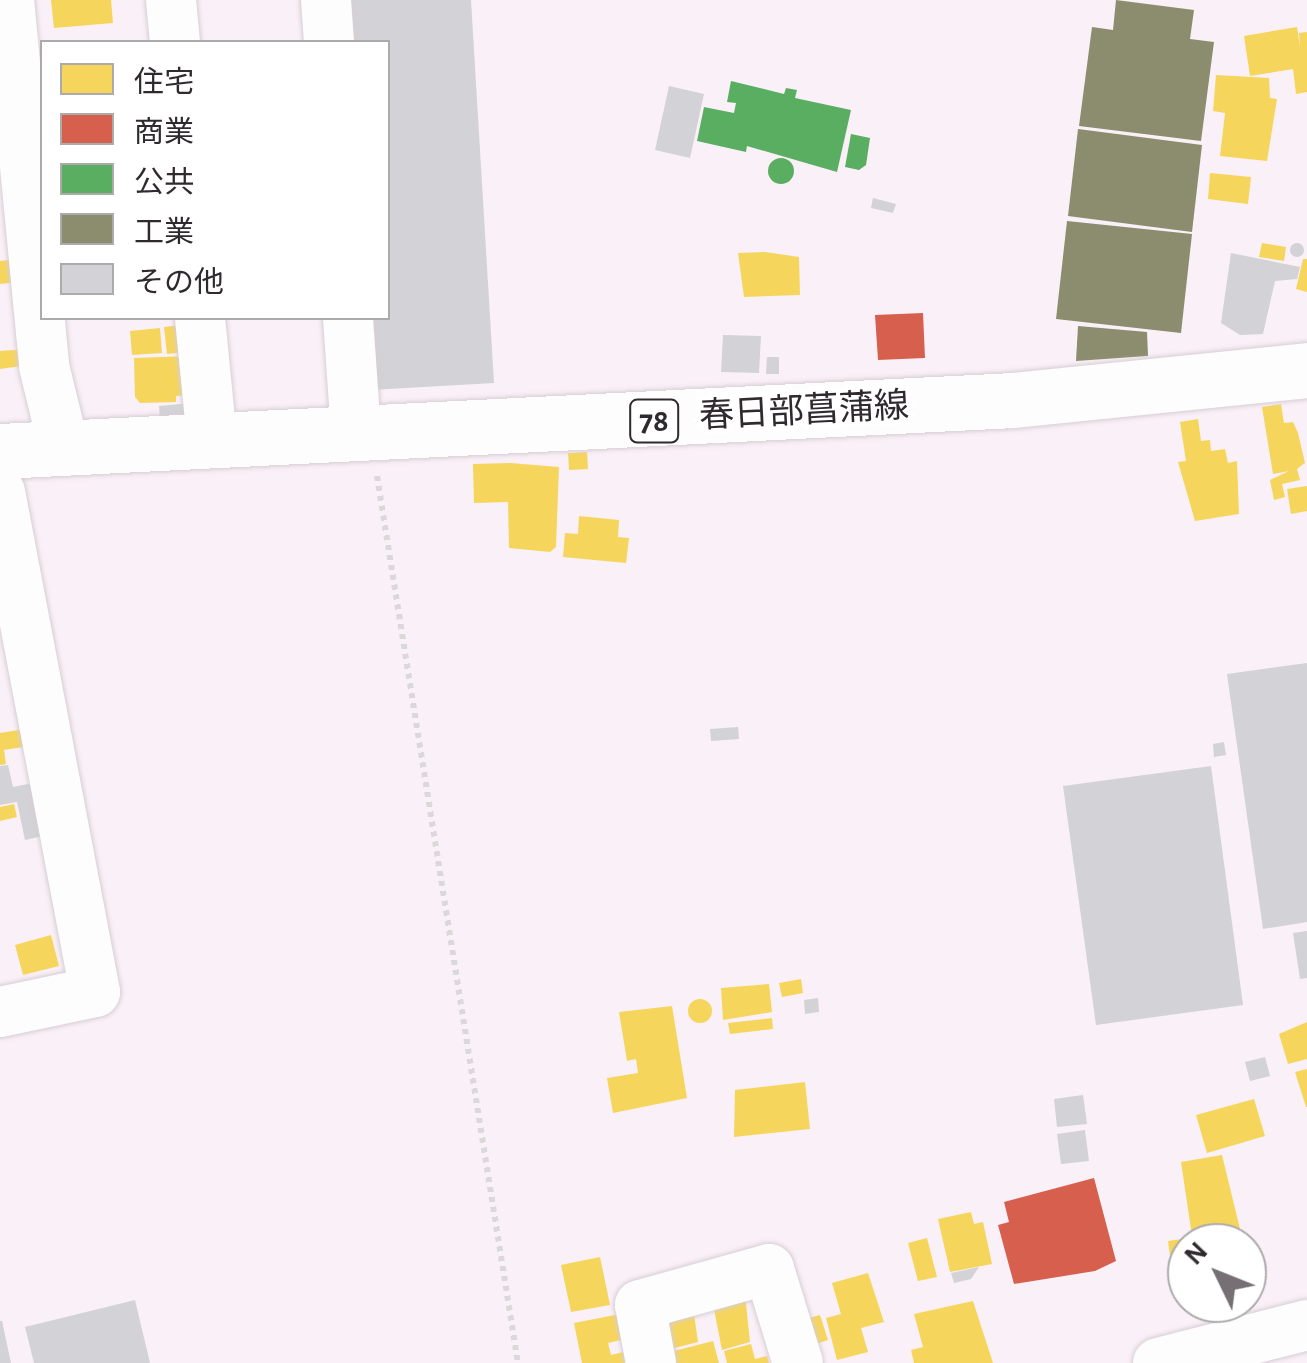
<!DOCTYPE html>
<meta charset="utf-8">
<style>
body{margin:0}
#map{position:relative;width:1307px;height:1363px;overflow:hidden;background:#faf0f7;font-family:"Alegreya Sans","Noto Sans JP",sans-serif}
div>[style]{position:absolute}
.homes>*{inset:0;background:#f6d55c}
.round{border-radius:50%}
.shops>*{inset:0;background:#d6604d}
.public>*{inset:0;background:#5aae61}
.industry>*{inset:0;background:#8c8c6e}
.building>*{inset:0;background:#d3d2d6}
.path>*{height:6px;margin-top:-3px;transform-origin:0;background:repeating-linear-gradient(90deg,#dbd8da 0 5px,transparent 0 10px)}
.roads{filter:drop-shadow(0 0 2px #d6ced4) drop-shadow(0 0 2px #d6ced4)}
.minor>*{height:50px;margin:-25px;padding:0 25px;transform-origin:25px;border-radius:25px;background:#fefdfe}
.major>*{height:55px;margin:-27.5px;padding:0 27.5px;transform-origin:27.5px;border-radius:27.5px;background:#fefdfe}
span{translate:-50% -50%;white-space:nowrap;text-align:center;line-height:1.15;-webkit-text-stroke:10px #fff;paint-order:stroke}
.shield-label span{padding:2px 8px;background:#fff;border:2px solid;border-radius:8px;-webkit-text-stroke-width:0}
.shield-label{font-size:32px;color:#2f2a2e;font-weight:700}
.street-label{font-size:35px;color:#2f2a2e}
.legend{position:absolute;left:40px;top:40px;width:350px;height:280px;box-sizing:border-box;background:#fff;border:2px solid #acaaab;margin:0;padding:12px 18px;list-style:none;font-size:30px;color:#2f2a2e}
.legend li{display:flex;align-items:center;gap:20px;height:50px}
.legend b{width:50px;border:2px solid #acaaab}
.north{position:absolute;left:1167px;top:1223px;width:100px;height:100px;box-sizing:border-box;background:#fff;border:2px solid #acaaab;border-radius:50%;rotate:313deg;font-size:28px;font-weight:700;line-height:40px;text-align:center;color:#2f2a2e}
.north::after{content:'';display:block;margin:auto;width:35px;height:45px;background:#766f74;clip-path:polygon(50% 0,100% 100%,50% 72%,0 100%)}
</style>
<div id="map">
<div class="homes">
<i style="clip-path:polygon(51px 0,111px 0,113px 23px,54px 28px)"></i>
<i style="clip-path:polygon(1297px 27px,1300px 47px,1299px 33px,1307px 32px,1307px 92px,1296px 94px,1293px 69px,1250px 76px,1244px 36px)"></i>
<i style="clip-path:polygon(1216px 75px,1269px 78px,1270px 98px,1277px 99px,1267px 161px,1220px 156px,1225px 113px,1213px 111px)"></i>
<i style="clip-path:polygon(1210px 173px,1251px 177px,1248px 204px,1208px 199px)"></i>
<i style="clip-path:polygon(1262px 243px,1286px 247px,1284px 261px,1259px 257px)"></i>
<i style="clip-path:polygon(765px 252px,799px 257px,800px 295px,744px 297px,738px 253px)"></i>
<i style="clip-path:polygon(17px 259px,19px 282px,0 284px,0 261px)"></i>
<i style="clip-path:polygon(1303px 259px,1307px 259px,1307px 292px,1296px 289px)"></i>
<i style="clip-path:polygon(192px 324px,194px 351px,167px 354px,164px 327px)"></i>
<i style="clip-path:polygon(160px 328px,162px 353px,132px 355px,130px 331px)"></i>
<i style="clip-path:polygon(27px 349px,29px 365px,0 369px,0 351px)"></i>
<i style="clip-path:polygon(191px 356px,192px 395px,176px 396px,176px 402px,140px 403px,135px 397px,134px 358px)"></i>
<i style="clip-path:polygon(1281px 404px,1284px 423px,1293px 422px,1298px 433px,1305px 463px,1297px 469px,1300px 480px,1282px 484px,1285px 497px,1274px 500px,1270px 480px,1289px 471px,1273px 474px,1262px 407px)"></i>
<i style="clip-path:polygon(1198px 419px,1201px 441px,1210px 440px,1211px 451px,1225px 449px,1228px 463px,1237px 461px,1239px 514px,1195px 521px,1178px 462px,1186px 461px,1180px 422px)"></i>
<i style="clip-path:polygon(587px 452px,588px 469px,569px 470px,568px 453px)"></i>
<i style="clip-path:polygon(510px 463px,559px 467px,556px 547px,550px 552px,509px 548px,508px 502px,474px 503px,473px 464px)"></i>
<i style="clip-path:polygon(1307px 486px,1307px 511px,1291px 514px,1287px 489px)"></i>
<i style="clip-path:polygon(579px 516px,619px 520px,618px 537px,629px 538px,626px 563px,563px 557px,565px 533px,578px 534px)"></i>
<i style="clip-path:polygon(31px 728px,35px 745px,4px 750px,6px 764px,0 765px,0 733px)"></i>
<i style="clip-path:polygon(14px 804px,17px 817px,0 821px,0 807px)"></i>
<i style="clip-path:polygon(51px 935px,59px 966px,23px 975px,15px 945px)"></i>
<i style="clip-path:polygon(801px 979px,803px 993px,782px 997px,779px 983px)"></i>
<i style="clip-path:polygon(769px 984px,772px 1012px,723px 1020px,721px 988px)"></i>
<i class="round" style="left:688px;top:999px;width:24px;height:24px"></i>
<i style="clip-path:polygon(672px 1006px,687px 1098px,613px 1113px,607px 1078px,638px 1073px,636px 1059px,627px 1061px,619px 1012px)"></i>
<i style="clip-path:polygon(772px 1018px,773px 1029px,730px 1034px,728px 1023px)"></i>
<i style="clip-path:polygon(1307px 1022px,1307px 1059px,1288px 1064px,1279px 1034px)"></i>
<i style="clip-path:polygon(1307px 1069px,1307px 1107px,1306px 1107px,1295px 1072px)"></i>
<i style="clip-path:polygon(805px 1082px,810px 1129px,734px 1137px,735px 1090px)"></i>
<i style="clip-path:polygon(1254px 1099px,1265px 1136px,1207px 1153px,1196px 1115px)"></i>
<i style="clip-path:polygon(1222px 1155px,1240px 1229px,1192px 1236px,1181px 1162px)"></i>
<i style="clip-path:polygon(971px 1212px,974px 1224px,983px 1222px,992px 1264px,950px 1272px,938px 1219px)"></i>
<i style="clip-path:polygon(1196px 1237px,1197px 1243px,1187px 1243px,1187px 1291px,1175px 1293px,1168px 1241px)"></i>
<i style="clip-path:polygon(927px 1238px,937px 1277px,918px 1281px,908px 1243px)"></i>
<i style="clip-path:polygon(600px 1257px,610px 1305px,571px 1312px,561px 1265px)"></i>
<i style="clip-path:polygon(868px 1273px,884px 1322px,861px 1328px,868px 1352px,837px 1360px,826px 1318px,841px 1314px,832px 1283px)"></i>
<i style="clip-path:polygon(745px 1294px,750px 1342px,722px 1350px,713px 1304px)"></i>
<i style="clip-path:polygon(973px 1301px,993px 1363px,914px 1363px,911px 1350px,923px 1347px,914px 1314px)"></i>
<i style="clip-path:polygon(693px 1307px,698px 1342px,663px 1351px,657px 1328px,670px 1324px,668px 1314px)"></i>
<i style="clip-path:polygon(620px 1314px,625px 1339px,608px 1343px,611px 1355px,632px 1350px,635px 1363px,582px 1363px,574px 1323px)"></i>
<i style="clip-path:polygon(820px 1315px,828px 1340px,813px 1345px,805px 1319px)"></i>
<i style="clip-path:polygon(713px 1341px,719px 1363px,669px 1363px,666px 1353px)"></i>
<i style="clip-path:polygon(751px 1344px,755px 1359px,767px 1356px,769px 1363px,727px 1363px,724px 1351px)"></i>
</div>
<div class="shops">
<i style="clip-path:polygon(923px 313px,925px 358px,878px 360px,875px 315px)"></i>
<i style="clip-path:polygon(1094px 1178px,1116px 1261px,1095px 1271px,1014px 1284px,998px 1225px,1009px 1222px,1004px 1202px)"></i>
</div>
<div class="public">
<i style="clip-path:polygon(731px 81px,784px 94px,786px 88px,797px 90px,795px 98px,851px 110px,837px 172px,747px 146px,746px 152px,697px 141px,704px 107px,734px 113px,736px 103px,727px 102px)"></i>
<i style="clip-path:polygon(851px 134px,870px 138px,866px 165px,859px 170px,845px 167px)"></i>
<i class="round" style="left:768px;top:158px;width:26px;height:26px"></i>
</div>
<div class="industry">
<i style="clip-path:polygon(1116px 0,1194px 10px,1190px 39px,1214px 42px,1201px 141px,1079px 126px,1092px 27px,1113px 30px)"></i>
<i style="clip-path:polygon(1078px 129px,1202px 145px,1192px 232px,1068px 216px)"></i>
<i style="clip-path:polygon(1067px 221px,1192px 234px,1181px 333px,1056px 319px)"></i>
<i style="clip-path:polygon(1078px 326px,1147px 332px,1148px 356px,1076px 361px)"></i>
</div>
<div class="building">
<i style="clip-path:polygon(347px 0,471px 0,494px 383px,371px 390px,367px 318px,388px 318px,388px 42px,350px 42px)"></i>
<i style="clip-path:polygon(669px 86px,704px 94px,690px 158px,655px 150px)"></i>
<i style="clip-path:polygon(873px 198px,896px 204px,893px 213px,871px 208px)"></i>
<i class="round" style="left:1290px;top:243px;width:14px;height:14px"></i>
<i style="clip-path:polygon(1231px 253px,1300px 267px,1297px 279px,1275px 281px,1263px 334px,1240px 335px,1221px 323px)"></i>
<i style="clip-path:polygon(723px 335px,761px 336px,759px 373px,721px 372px)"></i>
<i style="clip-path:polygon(767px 357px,779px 357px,779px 374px,766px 374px)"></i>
<i style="clip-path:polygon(192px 403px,193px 415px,160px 418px,159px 406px)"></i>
<i style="clip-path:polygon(1307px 663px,1307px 922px,1263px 929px,1227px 674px)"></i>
<i style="clip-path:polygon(738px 727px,739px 739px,711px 741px,710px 729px)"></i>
<i style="clip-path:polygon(1224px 742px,1226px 755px,1214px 757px,1213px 744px)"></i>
<i style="clip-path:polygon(8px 765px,13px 787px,48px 780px,60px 832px,25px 840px,17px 802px,0 805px,0 766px)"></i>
<i style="clip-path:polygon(1211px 766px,1243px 1005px,1096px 1025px,1063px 786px)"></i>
<i style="clip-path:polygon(1307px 931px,1307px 978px,1300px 979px,1293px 933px)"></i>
<i style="clip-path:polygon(818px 998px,819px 1012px,805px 1014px,804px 1000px)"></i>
<i style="clip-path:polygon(1265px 1057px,1270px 1076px,1250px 1081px,1245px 1062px)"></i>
<i style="clip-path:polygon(1083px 1095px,1087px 1124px,1057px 1127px,1054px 1099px)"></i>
<i style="clip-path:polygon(1085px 1130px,1089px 1161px,1061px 1164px,1057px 1134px)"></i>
<i style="clip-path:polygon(979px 1267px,971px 1279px,954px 1283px,951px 1273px)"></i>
<i style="clip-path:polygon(135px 1300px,150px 1363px,34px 1363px,25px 1327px)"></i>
<i style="clip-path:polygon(0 1321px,2px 1321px,11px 1363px,0 1363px)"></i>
</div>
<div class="path">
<i style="left:377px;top:476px;width:898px;rotate:80.97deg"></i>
</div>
<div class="roads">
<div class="minor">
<i style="left:9px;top:0;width:368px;rotate:84.5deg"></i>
<i style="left:44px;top:366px;width:84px;rotate:76.3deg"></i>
<i style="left:171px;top:0;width:42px;rotate:84.6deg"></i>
<i style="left:326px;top:0;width:42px;rotate:85.9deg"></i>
<i style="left:200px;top:318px;width:123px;rotate:84.4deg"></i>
<i style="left:348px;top:318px;width:115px;rotate:86deg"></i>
<i style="left:0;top:492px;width:509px;rotate:79.24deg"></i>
<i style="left:95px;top:992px;width:97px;rotate:168.1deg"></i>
<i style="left:651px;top:1363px;width:59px;rotate:-100.7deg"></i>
<i style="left:640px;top:1305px;width:134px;rotate:-15.6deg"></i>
<i style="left:769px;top:1269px;width:98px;rotate:72.9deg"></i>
<i style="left:1158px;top:1363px;width:154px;rotate:-14.3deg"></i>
</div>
<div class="major">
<i style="left:0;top:451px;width:1013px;rotate:-2.88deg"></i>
<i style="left:1012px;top:400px;width:297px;rotate:-5.8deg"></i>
</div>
</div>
<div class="shield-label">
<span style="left:654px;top:421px">78</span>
</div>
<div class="street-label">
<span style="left:804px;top:412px;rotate:-3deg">春日部菖蒲線</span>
</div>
<ul class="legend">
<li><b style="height:28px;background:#f6d55c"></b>住宅</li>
<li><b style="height:28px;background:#d6604d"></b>商業</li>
<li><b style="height:28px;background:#5aae61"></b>公共</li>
<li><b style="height:28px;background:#8c8c6e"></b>工業</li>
<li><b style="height:28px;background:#d3d2d6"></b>その他</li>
</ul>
<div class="north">N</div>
</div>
